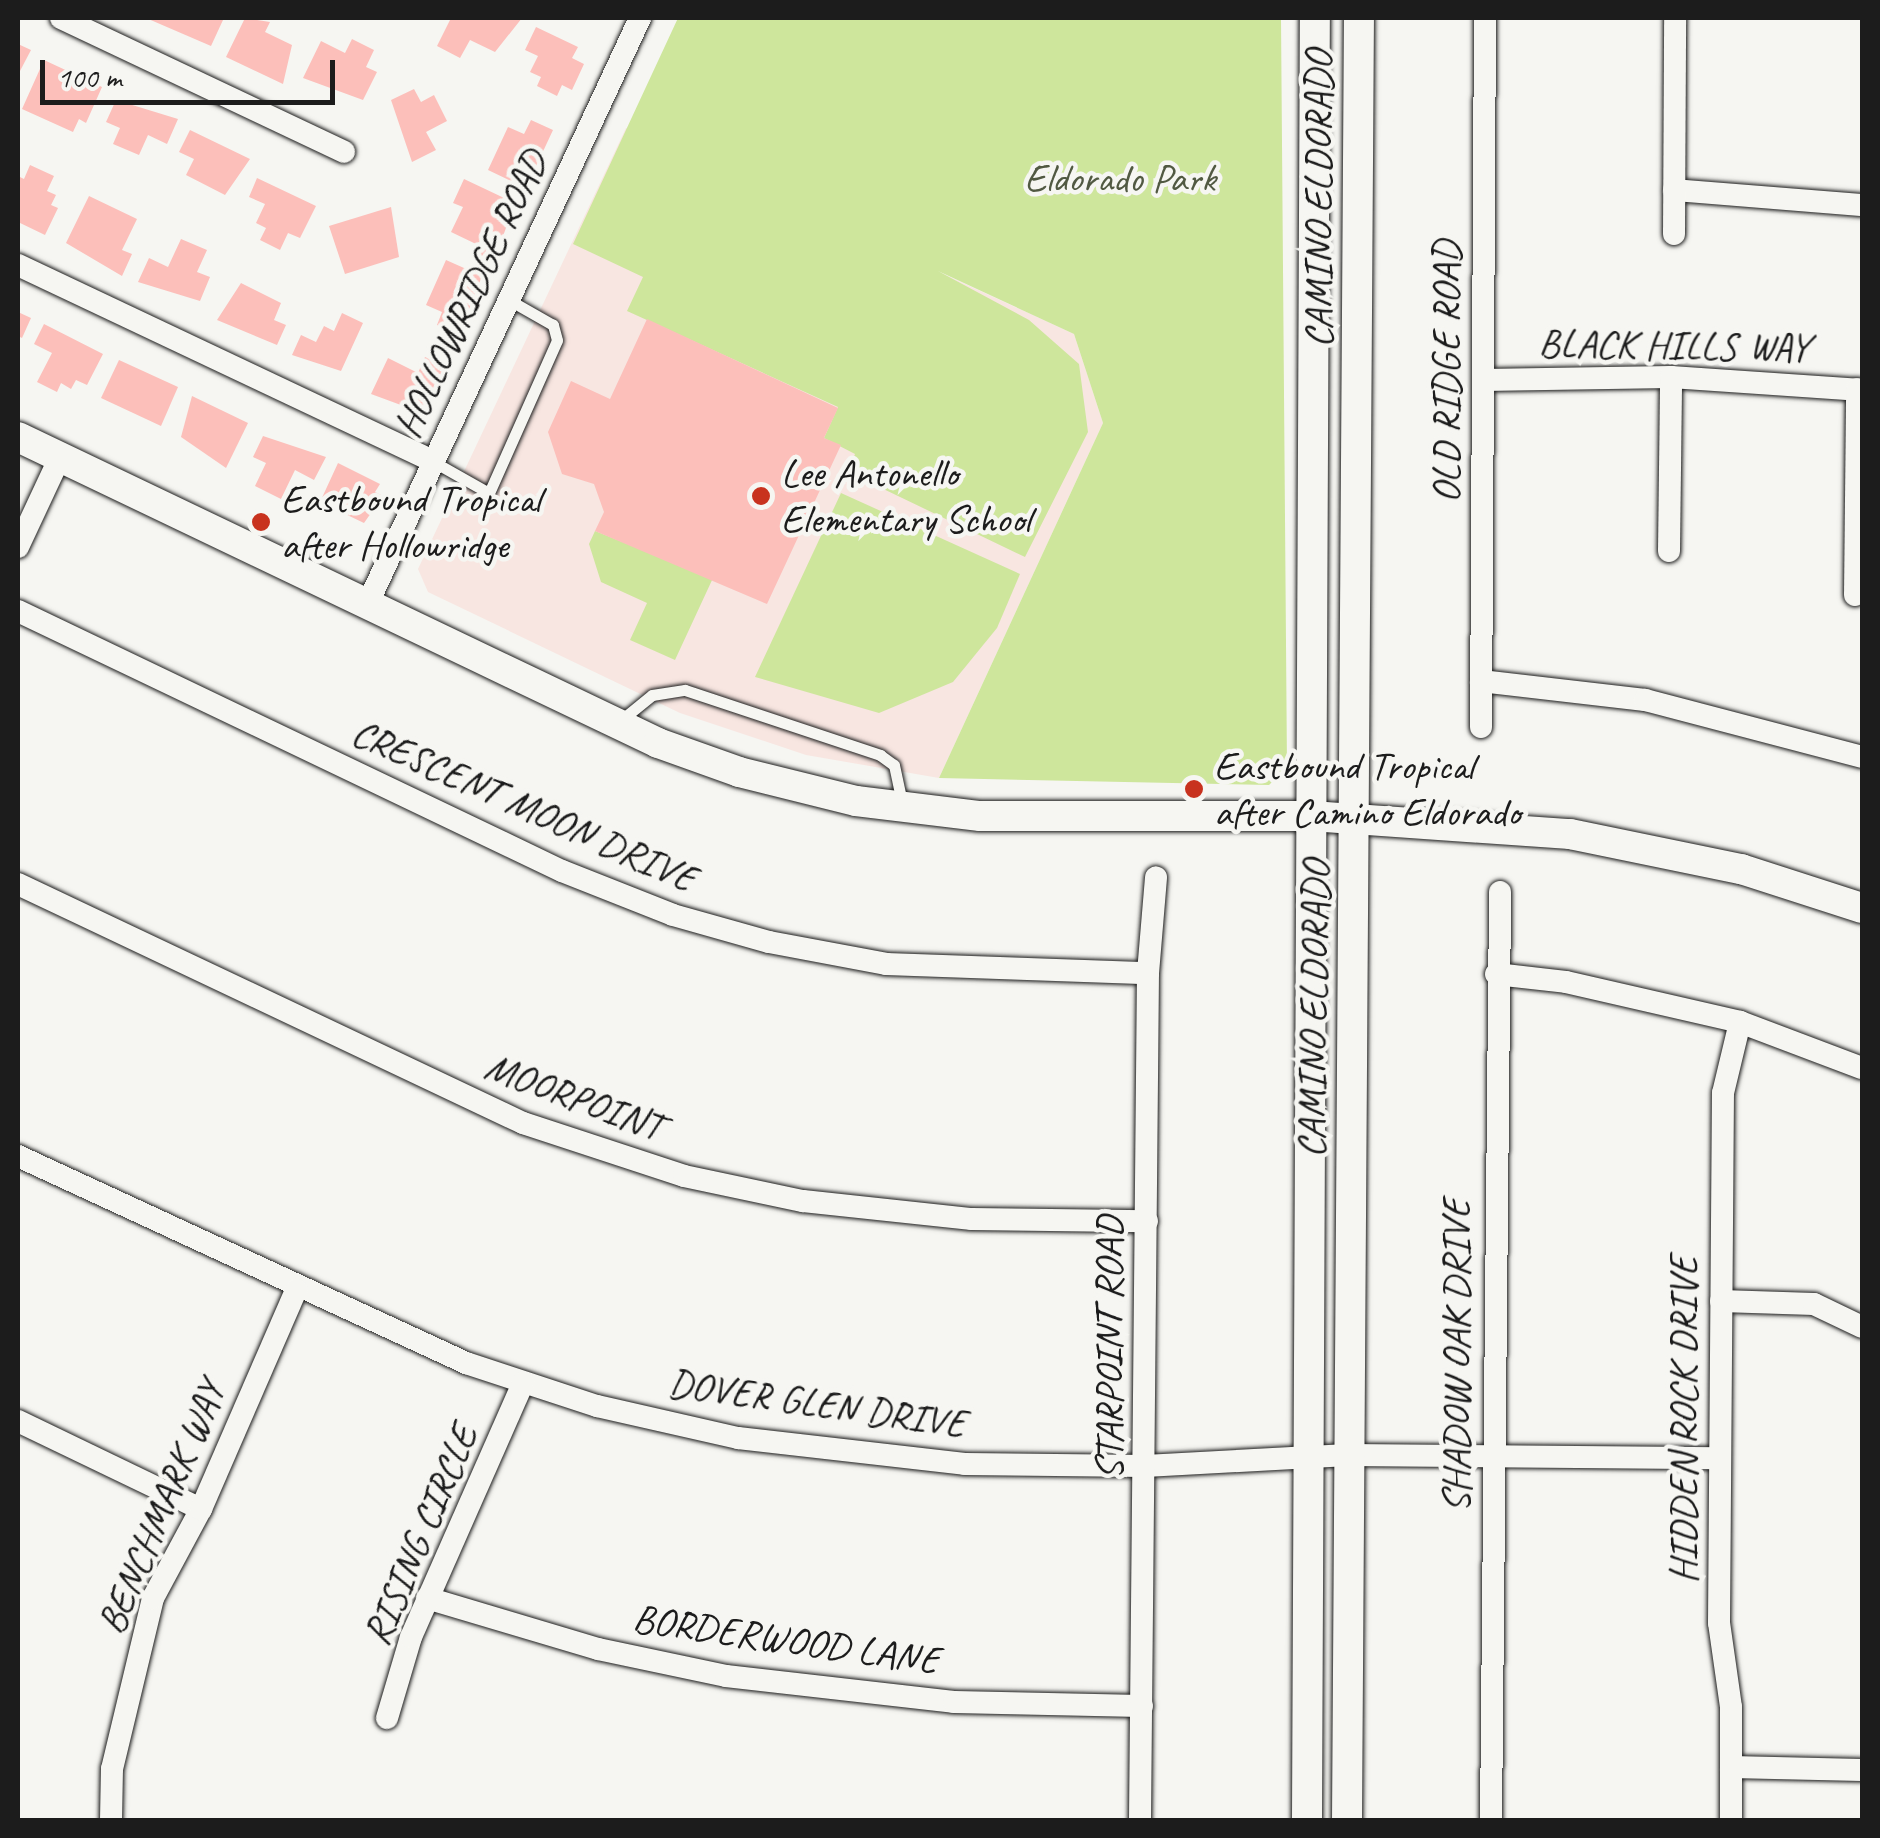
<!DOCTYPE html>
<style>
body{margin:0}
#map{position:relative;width:1880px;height:1838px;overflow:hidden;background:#f6f6f2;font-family:Caveat,sans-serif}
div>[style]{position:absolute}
.built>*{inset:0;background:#f8e6e1}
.green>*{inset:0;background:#cee69c}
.building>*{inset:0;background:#fcbfba}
.roads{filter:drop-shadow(0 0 2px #1c1c1c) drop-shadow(0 0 2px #1c1c1c)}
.service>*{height:11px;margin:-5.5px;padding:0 5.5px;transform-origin:5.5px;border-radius:5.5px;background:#f6f6f2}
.minor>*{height:22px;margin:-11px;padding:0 11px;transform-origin:11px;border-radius:11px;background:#f6f6f2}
.secondary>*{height:30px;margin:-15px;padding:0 15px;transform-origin:15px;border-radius:15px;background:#f6f6f2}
.dots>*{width:28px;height:28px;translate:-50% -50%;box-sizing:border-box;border:5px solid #f6f6f2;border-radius:50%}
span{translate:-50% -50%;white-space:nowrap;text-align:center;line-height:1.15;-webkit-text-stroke:9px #f6f6f2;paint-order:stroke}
.park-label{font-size:40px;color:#515942}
.street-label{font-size:40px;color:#1c1c1c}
.poi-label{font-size:40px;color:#1c1c1c}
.left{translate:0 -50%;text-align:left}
.frame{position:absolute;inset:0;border:20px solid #1c1c1c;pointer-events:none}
.scale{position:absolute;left:40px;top:60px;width:295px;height:45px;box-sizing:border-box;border:5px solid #1c1c1c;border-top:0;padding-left:12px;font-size:30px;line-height:35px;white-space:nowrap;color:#1c1c1c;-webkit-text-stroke:8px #f6f6f2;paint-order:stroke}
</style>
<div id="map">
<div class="built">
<i style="clip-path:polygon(626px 128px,1074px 334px,1103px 423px,939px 778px,806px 755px,680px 713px,428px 592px,418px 569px)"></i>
</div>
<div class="green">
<i style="clip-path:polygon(678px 18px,1281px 18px,1287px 767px,1269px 785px,939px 778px,1103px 423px,1074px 334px,938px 271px,1029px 320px,1079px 364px,1088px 432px,1025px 557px,848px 472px,855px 454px,824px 438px,838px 407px,627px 311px,643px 277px,573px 244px)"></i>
<i style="clip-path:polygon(841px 493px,1020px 574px,997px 628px,953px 682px,879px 713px,755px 677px)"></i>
<i style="clip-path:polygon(595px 531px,713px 578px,675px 660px,630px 640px,647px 603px,601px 582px,589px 544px)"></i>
</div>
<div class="building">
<i style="clip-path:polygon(146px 18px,216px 18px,223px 20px,211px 46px)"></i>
<i style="clip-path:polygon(245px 18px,270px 22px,265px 32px,292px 45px,283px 84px,226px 57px)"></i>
<i style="clip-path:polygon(451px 18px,522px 18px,495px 52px,470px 40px,460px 58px,437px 46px)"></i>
<i style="clip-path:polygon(536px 27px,578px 47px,572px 58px,584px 64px,572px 90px,562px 85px,557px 96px,537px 86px,541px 77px,530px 72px,538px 56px,525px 50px)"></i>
<i style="clip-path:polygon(352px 39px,374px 50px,366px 67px,377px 72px,363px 100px,303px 78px,321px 41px,345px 53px)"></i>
<i style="clip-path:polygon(18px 44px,31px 50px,20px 71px,18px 70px)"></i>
<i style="clip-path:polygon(44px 60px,102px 87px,86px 123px,79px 119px,73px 132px,22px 109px)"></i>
<i style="clip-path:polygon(414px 89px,421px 102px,434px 95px,447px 121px,426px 132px,436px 150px,412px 162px,391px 100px)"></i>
<i style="clip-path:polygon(116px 100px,178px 119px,167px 144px,148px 135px,139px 155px,113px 144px,120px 128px,106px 122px)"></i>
<i style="clip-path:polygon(531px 120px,553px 130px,526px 188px,488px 170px,508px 127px,524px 134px)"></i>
<i style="clip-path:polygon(190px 130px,250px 159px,225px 195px,186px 175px,194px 159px,179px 152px)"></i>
<i style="clip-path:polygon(30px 165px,54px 176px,47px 191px,56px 195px,51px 205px,58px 208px,45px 235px,18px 222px,18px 176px,24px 179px)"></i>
<i style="clip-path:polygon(257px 178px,316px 206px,300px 238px,288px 233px,280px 250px,260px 240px,266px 228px,256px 223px,265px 204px,249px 197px)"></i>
<i style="clip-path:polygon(464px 179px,515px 203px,493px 264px,472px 254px,476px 244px,451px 232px,463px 207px,453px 203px)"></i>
<i style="clip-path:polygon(89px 196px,137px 219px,122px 250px,132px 254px,122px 276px,66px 243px)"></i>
<i style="clip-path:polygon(391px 207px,399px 257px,345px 274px,329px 226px)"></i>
<i style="clip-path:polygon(181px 239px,207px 250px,197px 272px,210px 277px,200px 301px,138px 282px,149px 258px,168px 267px)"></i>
<i style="clip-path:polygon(446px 260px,482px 276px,459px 335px,437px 325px,442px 312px,426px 305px)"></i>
<i style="clip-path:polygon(241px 283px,281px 303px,274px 320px,286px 325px,277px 345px,217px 320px)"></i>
<i style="clip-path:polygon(18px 312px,31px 318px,22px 338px,18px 336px)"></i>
<i style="clip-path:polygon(342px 313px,363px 323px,341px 371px,292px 355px,301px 335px,316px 342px,324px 326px,334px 331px)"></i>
<i style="clip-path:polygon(647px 319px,838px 408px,824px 438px,841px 445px,767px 604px,595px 531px,604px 512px,594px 484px,562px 474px,548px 432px,571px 381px,610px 399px)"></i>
<i style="clip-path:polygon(44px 324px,103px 354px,87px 385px,76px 380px,71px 389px,61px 383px,57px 392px,37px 382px,52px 353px,34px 344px)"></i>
<i style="clip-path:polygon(425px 357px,449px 368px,428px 415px,371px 394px,388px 358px,418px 373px)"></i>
<i style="clip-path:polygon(119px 360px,178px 387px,161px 426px,101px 398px)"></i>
<i style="clip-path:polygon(192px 396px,248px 423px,226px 468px,181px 437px)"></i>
<i style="clip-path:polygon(263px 436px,326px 457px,314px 480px,295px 470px,281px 499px,255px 486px,266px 463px,253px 457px)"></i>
<i style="clip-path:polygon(338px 463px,380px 484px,375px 492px,383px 496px,364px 523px,320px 502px)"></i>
</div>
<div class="roads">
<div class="service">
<i style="left:434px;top:462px;width:63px;rotate:29.4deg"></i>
<i style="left:489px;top:493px;width:167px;rotate:-66deg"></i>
<i style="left:557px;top:340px;width:16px;rotate:-105deg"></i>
<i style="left:553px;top:325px;width:51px;rotate:-150.4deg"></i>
<i style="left:620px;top:721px;width:41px;rotate:-39.1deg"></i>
<i style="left:652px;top:695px;width:33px;rotate:-9deg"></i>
<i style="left:685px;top:690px;width:206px;rotate:18.4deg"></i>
<i style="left:880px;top:755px;width:17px;rotate:36deg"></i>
<i style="left:894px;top:765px;width:39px;rotate:78deg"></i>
</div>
<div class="minor">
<i style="left:61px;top:18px;width:313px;rotate:25.3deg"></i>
<i style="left:1674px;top:190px;width:189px;rotate:4.6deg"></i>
<i style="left:1674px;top:234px;width:216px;rotate:-89.7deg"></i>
<i style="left:18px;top:265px;width:460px;rotate:25.3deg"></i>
<i style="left:1483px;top:380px;width:188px;rotate:-0.9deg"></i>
<i style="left:1671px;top:377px;width:191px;rotate:3.9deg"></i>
<i style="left:18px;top:547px;width:99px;rotate:-65deg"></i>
<i style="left:1669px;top:551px;width:174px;rotate:-89.3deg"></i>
<i style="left:1855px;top:595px;width:206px;rotate:-89.4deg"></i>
<i style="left:368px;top:603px;width:645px;rotate:-65.06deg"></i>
<i style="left:18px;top:611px;width:603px;rotate:25.55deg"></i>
<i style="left:562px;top:871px;width:119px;rotate:21.6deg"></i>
<i style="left:673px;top:915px;width:100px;rotate:15.7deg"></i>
<i style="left:769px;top:942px;width:119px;rotate:10.6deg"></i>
<i style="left:886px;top:964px;width:262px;rotate:2deg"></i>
<i style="left:1481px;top:681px;width:165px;rotate:6.6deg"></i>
<i style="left:1645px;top:700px;width:224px;rotate:14.7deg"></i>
<i style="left:1481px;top:727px;width:709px;rotate:-89.68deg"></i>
<i style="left:18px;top:884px;width:559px;rotate:25.33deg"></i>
<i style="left:523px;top:1123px;width:169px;rotate:18.2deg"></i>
<i style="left:684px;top:1176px;width:122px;rotate:11.9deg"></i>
<i style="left:803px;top:1201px;width:170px;rotate:6.1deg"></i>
<i style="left:972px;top:1219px;width:175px;rotate:0.7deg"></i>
<i style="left:1496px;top:974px;width:70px;rotate:6.5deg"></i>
<i style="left:1566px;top:982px;width:179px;rotate:12.9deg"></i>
<i style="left:1740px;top:1022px;width:130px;rotate:20.7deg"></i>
<i style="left:18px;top:1156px;width:494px;rotate:24.8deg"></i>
<i style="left:466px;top:1363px;width:138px;rotate:18.2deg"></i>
<i style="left:597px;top:1406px;width:145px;rotate:12.8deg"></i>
<i style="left:738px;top:1438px;width:228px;rotate:6.5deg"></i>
<i style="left:965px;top:1464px;width:180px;rotate:0.6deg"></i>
<i style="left:1145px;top:1466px;width:203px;rotate:-3.1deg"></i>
<i style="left:1348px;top:1455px;width:372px;rotate:0.5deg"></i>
<i style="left:1721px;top:1301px;width:93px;rotate:1.8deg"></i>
<i style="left:1814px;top:1304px;width:53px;rotate:25.6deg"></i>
<i style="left:18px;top:1421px;width:203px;rotate:25.7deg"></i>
<i style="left:427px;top:1598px;width:178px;rotate:16.6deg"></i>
<i style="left:598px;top:1649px;width:131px;rotate:11.9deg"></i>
<i style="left:726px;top:1676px;width:229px;rotate:6.5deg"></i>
<i style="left:954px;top:1702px;width:188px;rotate:1.2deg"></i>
<i style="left:387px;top:1718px;width:84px;rotate:-73.5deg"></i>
<i style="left:411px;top:1637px;width:278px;rotate:-66.2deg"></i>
<i style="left:1731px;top:1767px;width:131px;rotate:1.3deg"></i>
<i style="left:111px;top:1820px;width:51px;rotate:-88.9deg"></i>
<i style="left:112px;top:1769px;width:176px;rotate:-76.5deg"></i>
<i style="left:153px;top:1598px;width:101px;rotate:-61.7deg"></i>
<i style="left:201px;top:1509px;width:239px;rotate:-66.5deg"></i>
<i style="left:1140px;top:1820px;width:847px;rotate:-89.46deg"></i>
<i style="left:1148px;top:973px;width:96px;rotate:-85.2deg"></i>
<i style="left:1491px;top:1820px;width:928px;rotate:-89.44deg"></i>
<i style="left:1731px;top:1820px;width:113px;rotate:-90deg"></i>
<i style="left:1731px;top:1707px;width:85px;rotate:-98.1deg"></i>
<i style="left:1719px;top:1623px;width:530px;rotate:-89.57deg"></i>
<i style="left:1723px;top:1093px;width:73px;rotate:-76.5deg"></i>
</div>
<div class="secondary">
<i style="left:18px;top:437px;width:709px;rotate:25.55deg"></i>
<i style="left:658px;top:743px;width:86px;rotate:19.7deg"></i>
<i style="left:739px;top:772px;width:121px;rotate:13.9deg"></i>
<i style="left:856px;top:801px;width:125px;rotate:6.9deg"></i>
<i style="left:980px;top:816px;width:331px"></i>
<i style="left:1311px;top:816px;width:260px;rotate:4deg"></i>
<i style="left:1570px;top:834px;width:175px;rotate:11.6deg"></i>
<i style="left:1741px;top:869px;width:127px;rotate:17.9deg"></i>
<i style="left:1307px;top:1820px;width:1802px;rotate:-89.75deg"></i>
<i style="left:1347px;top:1820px;width:1802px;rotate:-89.62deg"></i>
</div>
</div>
<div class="dots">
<i style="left:761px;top:496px;background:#c8321e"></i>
<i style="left:261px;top:522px;background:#c8321e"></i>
<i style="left:1194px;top:789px;background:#c8321e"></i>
</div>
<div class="park-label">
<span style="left:1120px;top:178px">Eldorado Park</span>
</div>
<div class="street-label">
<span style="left:1318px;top:199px;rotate:-90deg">CAMINO ELDORADO</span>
<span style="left:470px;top:294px;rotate:-65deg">HOLLOWRIDGE ROAD</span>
<span style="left:1674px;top:345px;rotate:1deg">BLACK HILLS WAY</span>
<span style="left:1446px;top:372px;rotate:-90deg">OLD RIDGE ROAD</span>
<span style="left:524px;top:805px;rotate:24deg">CRESCENT MOON DRIVE</span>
<span style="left:1313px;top:1009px;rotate:-89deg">CAMINO ELDORADO</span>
<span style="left:574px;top:1096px;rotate:20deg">MOORPOINT</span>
<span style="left:1109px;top:1348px;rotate:-90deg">STARPOINT ROAD</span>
<span style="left:1456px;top:1356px;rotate:-90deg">SHADOW OAK DRIVE</span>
<span style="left:817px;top:1403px;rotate:8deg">DOVER GLEN DRIVE</span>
<span style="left:1683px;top:1420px;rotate:-90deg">HIDDEN ROCK DRIVE</span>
<span style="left:161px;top:1507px;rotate:-67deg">BENCHMARK WAY</span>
<span style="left:420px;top:1535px;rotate:-67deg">RISING CIRCLE</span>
<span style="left:786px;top:1639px;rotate:8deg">BORDERWOOD LANE</span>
</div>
<div class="poi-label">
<span class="left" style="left:781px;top:496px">Lee Antonello<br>Elementary School</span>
<span class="left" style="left:281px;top:522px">Eastbound Tropical<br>after Hollowridge</span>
<span class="left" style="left:1214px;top:789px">Eastbound Tropical<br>after Camino Eldorado</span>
</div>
<div class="frame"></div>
<div class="scale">100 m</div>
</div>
